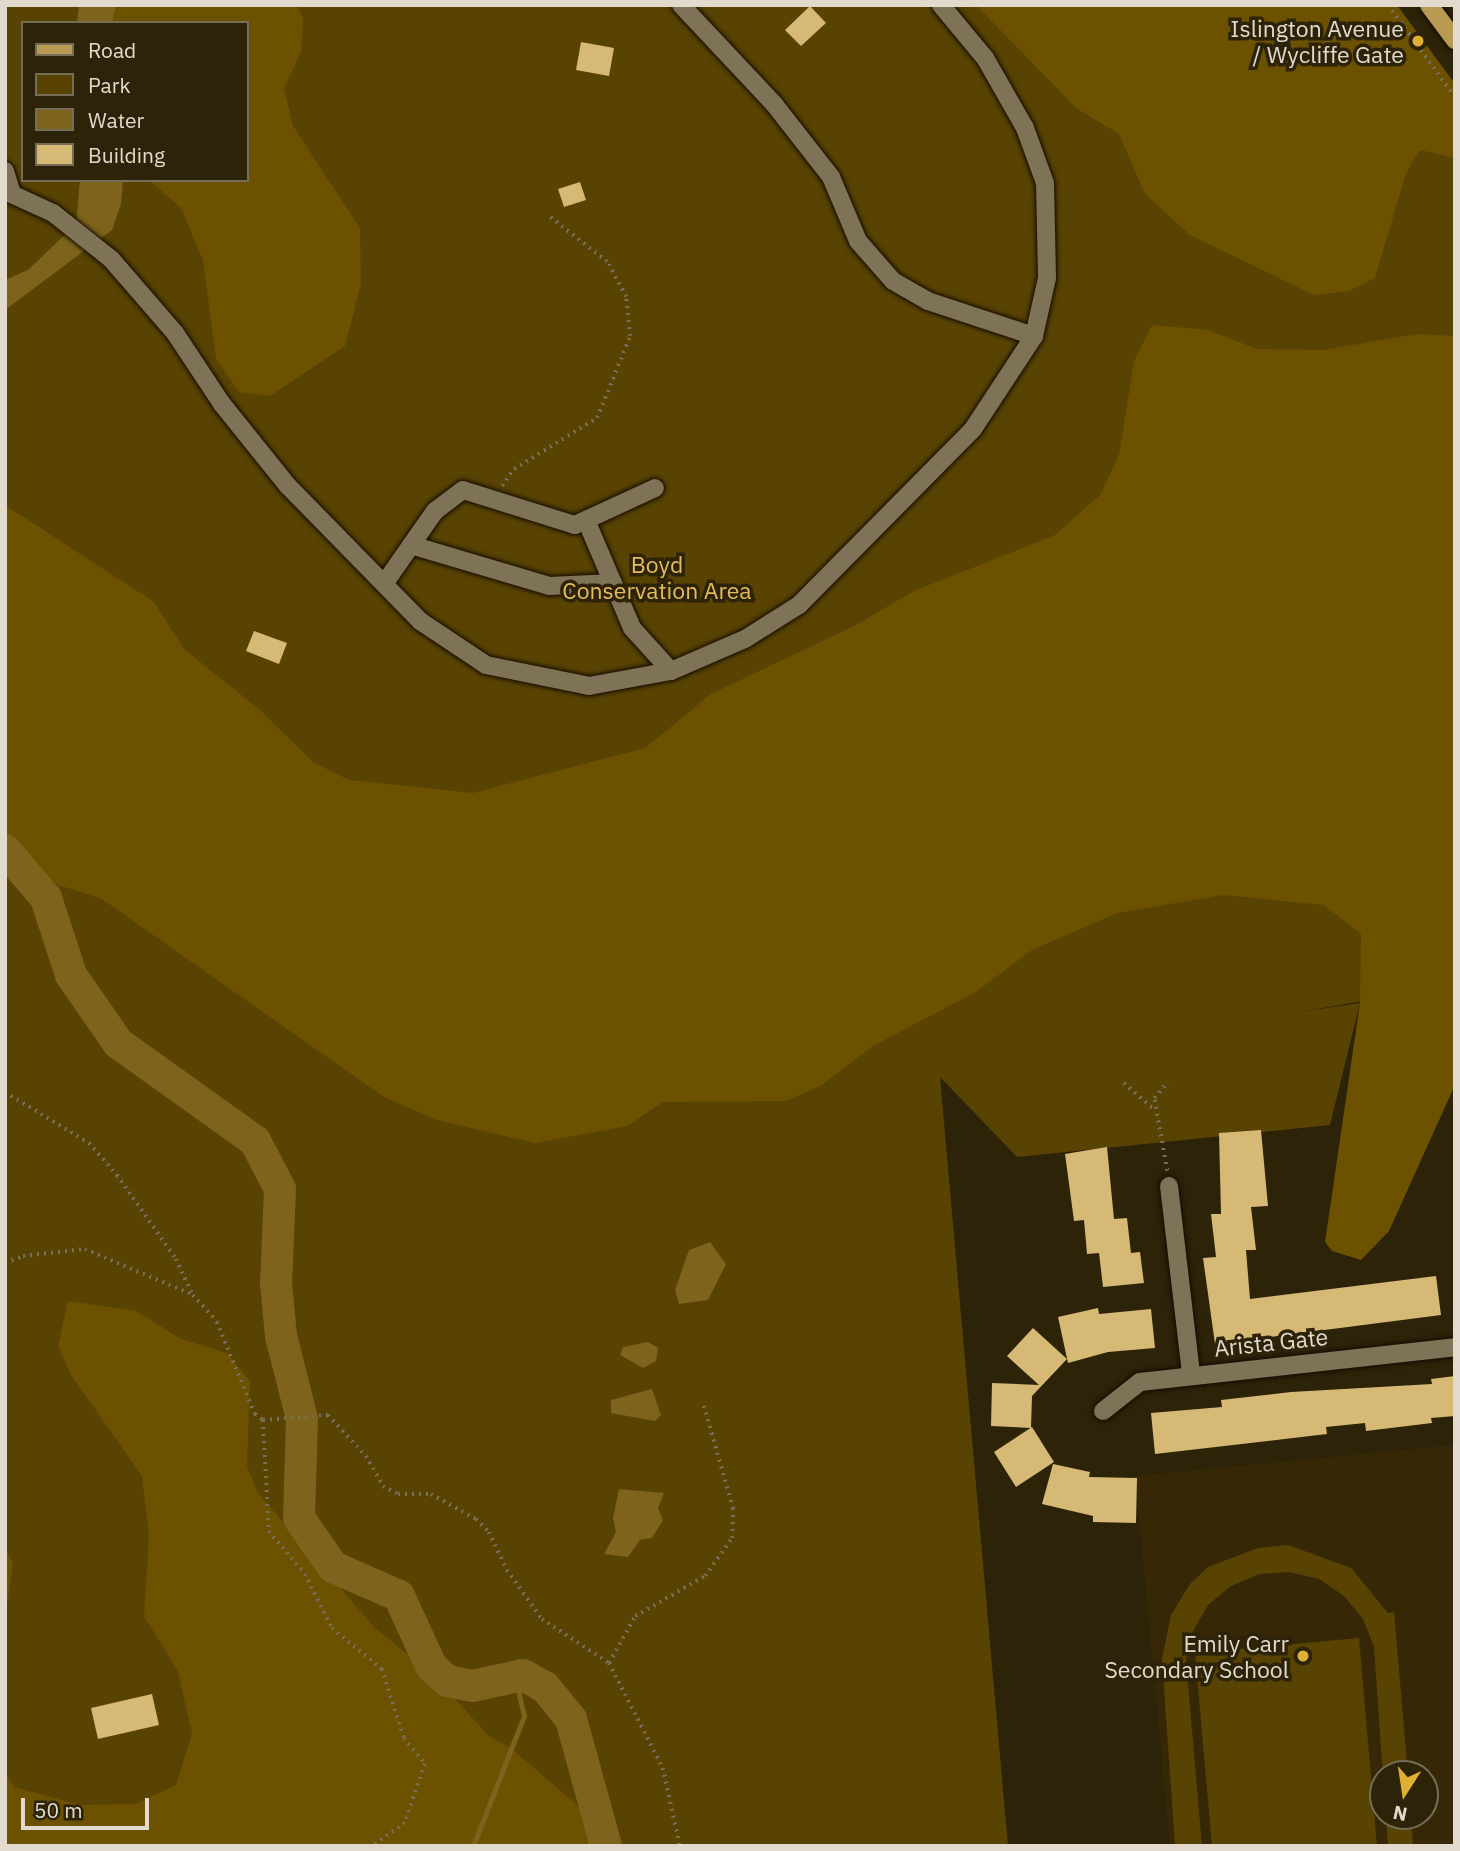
<!DOCTYPE html>
<style>
body{margin:0}
#map{position:relative;width:1460px;height:1851px;overflow:hidden;background:#2d2309;font-family:"IBM Plex Sans",sans-serif}
div>[style]{position:absolute}
.built>*{inset:0;background:#362806}
.green>*{inset:0;background:#584303}
.forest>*{inset:0;background:#6b5100}
.water>*{inset:0;background:#7e631c}
.stream>*{height:5px;margin:-2.5px;padding:0 2.5px;transform-origin:2.5px;border-radius:2.5px;background:#7e631c}
.river>*{height:32px;margin:-16px;padding:0 16px;transform-origin:16px;border-radius:16px;background:#7e631c}
.building>*{inset:0;background:#d6b975}
.path>*{height:3.5px;margin-top:-1.75px;transform-origin:0;background:repeating-linear-gradient(90deg,#776f59 0 2px,transparent 0 7px)}
.roads{filter:drop-shadow(0 0 2px #150c00) drop-shadow(0 0 2px #150c00)}
.minor>*{height:18px;margin:-9px;padding:0 9px;transform-origin:9px;border-radius:9px;background:#7e7257}
.major>*{height:18px;margin:-9px;padding:0 9px;transform-origin:9px;border-radius:9px;background:#b89a52}
.dots>*{width:19px;height:19px;translate:-50% -50%;box-sizing:border-box;border:4px solid #2d2309;border-radius:50%}
span{translate:-50% -50%;white-space:nowrap;text-align:center;line-height:1.15;-webkit-text-stroke:7px #2d2309;paint-order:stroke}
.poi-label{font-size:23px;color:#e2dbcd}
.right{translate:-100% -50%;text-align:right}
.park-label{font-size:23px;color:#e4bc5d}
.street-label{font-size:23px;color:#e2dbcd}
.frame{position:absolute;inset:0;border:7px solid #e2dbcd;pointer-events:none}
.legend{position:absolute;left:21px;top:21px;width:228px;height:161px;box-sizing:border-box;background:#2d2309;border:2px solid #756d57;margin:0;padding:9px 12px;list-style:none;font-size:21px;color:#e2dbcd}
.legend li{display:flex;align-items:center;gap:14px;height:35px}
.legend b{width:35px;border:2px solid #756d57}
.north{position:absolute;left:1369px;top:1760px;width:70px;height:70px;box-sizing:border-box;background:#2d2309;border:2px solid #756d57;border-radius:50%;rotate:192deg;font-size:19px;font-weight:700;line-height:28px;text-align:center;color:#e2dbcd}
.north::after{content:'';display:block;margin:auto;width:24px;height:32px;background:#dfb034;clip-path:polygon(50% 0,100% 100%,50% 72%,0 100%)}
.scale{position:absolute;left:21px;top:1798px;width:128px;height:32px;box-sizing:border-box;border:4px solid #e2dbcd;border-top:0;padding-left:9px;font-size:21px;line-height:24px;white-space:nowrap;color:#e2dbcd;-webkit-text-stroke:5px #2d2309;paint-order:stroke}
</style>
<div id="map">
<div class="built">
<i style="clip-path:polygon(evenodd,1455px 1445px,1455px 1846px,1170px 1846px,1135px 1476px,1455px 1445px,1383px 1774px,1425px 1774px,1425px 1816px,1383px 1816px,1383px 1774px)"></i>
</div>
<div class="green">
<i style="clip-path:polygon(evenodd,5px 5px,1388px 5px,1455px 100px,1455px 985px,1300px 1012px,1360px 1003px,1330px 1125px,1017px 1157px,940px 1077px,1008px 1846px,5px 1846px,5px 5px,23px 23px,247px 23px,247px 180px,23px 180px,23px 23px)"></i>
<i style="clip-path:polygon(1288px 1545px,1351px 1568px,1388px 1613px,1394px 1612px,1408px 1774px,1383px 1777px,1374px 1647px,1363px 1619px,1344px 1596px,1319px 1579px,1289px 1572px,1259px 1574px,1231px 1586px,1208px 1605px,1193px 1631px,1186px 1660px,1202px 1846px,1175px 1846px,1162px 1659px,1171px 1615px,1190px 1584px,1208px 1567px,1258px 1548px)"></i>
<i style="clip-path:polygon(1359px 1638px,1377px 1846px,1212px 1846px,1195px 1653px)"></i>
<i style="clip-path:polygon(1386px 1816px,1411px 1816px,1413px 1846px,1388px 1846px)"></i>
</div>
<div class="forest">
<i style="clip-path:polygon(116px 5px,297px 5px,303px 19px,301px 52px,284px 88px,293px 126px,360px 228px,361px 284px,345px 346px,270px 396px,239px 392px,216px 359px,203px 260px,181px 208px,149px 180px,247px 180px,247px 23px,112px 23px)"></i>
<i style="clip-path:polygon(976px 5px,1397px 5px,1455px 84px,1455px 158px,1420px 150px,1406px 173px,1375px 278px,1349px 291px,1314px 295px,1190px 235px,1145px 194px,1119px 134px,1076px 108px)"></i>
<i style="clip-path:polygon(1152px 325px,1208px 330px,1257px 349px,1323px 350px,1417px 334px,1455px 336px,1455px 1085px,1389px 1231px,1361px 1260px,1332px 1251px,1325px 1242px,1360px 1003px,1361px 934px,1324px 905px,1223px 895px,1117px 913px,1032px 950px,976px 992px,871px 1047px,822px 1085px,786px 1101px,663px 1102px,627px 1126px,535px 1143px,437px 1120px,384px 1097px,102px 899px,46px 881px,5px 876px,5px 505px,154px 602px,184px 649px,258px 708px,313px 762px,349px 780px,473px 793px,645px 748px,711px 694px,856px 625px,914px 591px,1055px 535px,1100px 495px,1119px 455px,1134px 361px)"></i>
<i style="clip-path:polygon(68px 1301px,136px 1311px,181px 1339px,227px 1353px,250px 1381px,247px 1466px,257px 1492px,375px 1628px,433px 1675px,489px 1736px,513px 1750px,604px 1828px,611px 1846px,5px 1846px,5px 1772px,14px 1787px,80px 1805px,136px 1804px,176px 1785px,192px 1734px,178px 1671px,144px 1616px,149px 1535px,142px 1476px,71px 1375px,58px 1346px)"></i>
<i style="clip-path:polygon(5px 1548px,13px 1564px,5px 1620px)"></i>
</div>
<div class="water">
<i style="clip-path:polygon(79px 5px,116px 5px,112px 23px,77px 23px)"></i>
<i style="clip-path:polygon(80px 180px,123px 180px,121px 204px,112px 230px,5px 310px,5px 280px,28px 270px,76px 224px)"></i>
<i style="clip-path:polygon(710px 1242px,726px 1264px,708px 1300px,679px 1304px,675px 1290px,689px 1250px)"></i>
<i style="clip-path:polygon(648px 1342px,658px 1348px,656px 1361px,643px 1368px,620px 1355px,623px 1347px)"></i>
<i style="clip-path:polygon(652px 1389px,661px 1415px,655px 1421px,611px 1413px,611px 1400px)"></i>
<i style="clip-path:polygon(619px 1489px,664px 1493px,658px 1508px,663px 1520px,652px 1538px,640px 1540px,628px 1557px,604px 1554px,616px 1532px,613px 1518px)"></i>
</div>
<div class="stream">
<i style="left:473px;top:1846px;width:140px;rotate:-68.6deg"></i>
<i style="left:524px;top:1716px;width:39px;rotate:-103deg"></i>
</div>
<div class="river">
<i style="left:5px;top:850px;width:63px;rotate:49.5deg"></i>
<i style="left:46px;top:898px;width:81px;rotate:72deg"></i>
<i style="left:71px;top:975px;width:83px;rotate:55.3deg"></i>
<i style="left:118px;top:1043px;width:168px;rotate:35.6deg"></i>
<i style="left:255px;top:1141px;width:54px;rotate:62.5deg"></i>
<i style="left:280px;top:1189px;width:94px;rotate:92.4deg"></i>
<i style="left:276px;top:1283px;width:53px;rotate:84.6deg"></i>
<i style="left:281px;top:1336px;width:86px;rotate:75.8deg"></i>
<i style="left:302px;top:1419px;width:99px;rotate:91.7deg"></i>
<i style="left:299px;top:1518px;width:60px;rotate:55.2deg"></i>
<i style="left:333px;top:1567px;width:72px;rotate:23.7deg"></i>
<i style="left:399px;top:1596px;width:77px;rotate:65.4deg"></i>
<i style="left:431px;top:1666px;width:22px;rotate:43deg"></i>
<i style="left:447px;top:1681px;width:25px;rotate:11deg"></i>
<i style="left:472px;top:1686px;width:52px;rotate:-12.2deg"></i>
<i style="left:523px;top:1675px;width:25px;rotate:29deg"></i>
<i style="left:545px;top:1687px;width:41px;rotate:50.9deg"></i>
<i style="left:571px;top:1719px;width:132px;rotate:74.6deg"></i>
</div>
<div class="building">
<i style="clip-path:polygon(810px 6px,826px 23px,801px 46px,785px 30px)"></i>
<i style="clip-path:polygon(581px 42px,614px 48px,609px 76px,576px 70px)"></i>
<i style="clip-path:polygon(580px 182px,586px 200px,564px 207px,558px 189px)"></i>
<i style="clip-path:polygon(254px 631px,287px 643px,279px 664px,246px 651px)"></i>
<i style="clip-path:polygon(1261px 1130px,1268px 1206px,1251px 1207px,1256px 1250px,1246px 1250px,1250px 1299px,1436px 1276px,1441px 1315px,1215px 1344px,1203px 1258px,1216px 1257px,1211px 1214px,1221px 1214px,1219px 1133px)"></i>
<i style="clip-path:polygon(1107px 1147px,1114px 1219px,1127px 1218px,1131px 1253px,1140px 1252px,1144px 1283px,1103px 1287px,1099px 1253px,1087px 1254px,1084px 1220px,1074px 1221px,1065px 1154px)"></i>
<i style="clip-path:polygon(1098px 1308px,1099px 1314px,1151px 1309px,1155px 1348px,1108px 1352px,1068px 1363px,1058px 1317px)"></i>
<i style="clip-path:polygon(1033px 1328px,1067px 1359px,1032px 1396px,1031px 1428px,991px 1426px,992px 1383px,1039px 1385px,1007px 1356px)"></i>
<i style="clip-path:polygon(1455px 1376px,1455px 1416px,1431px 1418px,1432px 1423px,1366px 1431px,1365px 1423px,1326px 1427px,1327px 1434px,1155px 1454px,1151px 1413px,1222px 1407px,1221px 1400px,1291px 1392px,1432px 1384px,1431px 1379px)"></i>
<i style="clip-path:polygon(1032px 1427px,1054px 1462px,1016px 1487px,994px 1452px)"></i>
<i style="clip-path:polygon(1053px 1464px,1090px 1472px,1089px 1477px,1137px 1478px,1136px 1523px,1093px 1522px,1093px 1516px,1042px 1504px)"></i>
<i style="clip-path:polygon(152px 1694px,159px 1725px,98px 1739px,91px 1708px)"></i>
</div>
<div class="path">
<i style="left:1388px;top:5px;width:114px;rotate:53.9deg"></i>
<i style="left:502px;top:486px;width:21px;rotate:-55deg"></i>
<i style="left:514px;top:469px;width:97px;rotate:-31.6deg"></i>
<i style="left:597px;top:418px;width:88px;rotate:-68.1deg"></i>
<i style="left:630px;top:336px;width:39px;rotate:-96deg"></i>
<i style="left:626px;top:297px;width:40px;rotate:-118deg"></i>
<i style="left:607px;top:262px;width:76px;rotate:-141.9deg"></i>
<i style="left:1124px;top:1083px;width:40px;rotate:41deg"></i>
<i style="left:5px;top:1092px;width:98px;rotate:31.3deg"></i>
<i style="left:89px;top:1143px;width:43px;rotate:48.8deg"></i>
<i style="left:117px;top:1175px;width:103px;rotate:54.9deg"></i>
<i style="left:176px;top:1259px;width:40px;rotate:65deg"></i>
<i style="left:193px;top:1295px;width:36px;rotate:48deg"></i>
<i style="left:217px;top:1322px;width:100px;rotate:67.6deg"></i>
<i style="left:255px;top:1414px;width:10px;rotate:37deg"></i>
<i style="left:263px;top:1420px;width:65px;rotate:-4.4deg"></i>
<i style="left:328px;top:1415px;width:56px;rotate:47.2deg"></i>
<i style="left:366px;top:1456px;width:34px;rotate:60deg"></i>
<i style="left:383px;top:1486px;width:17px;rotate:28deg"></i>
<i style="left:398px;top:1494px;width:33px"></i>
<i style="left:431px;top:1494px;width:51px;rotate:29.1deg"></i>
<i style="left:476px;top:1519px;width:18px;rotate:45deg"></i>
<i style="left:489px;top:1532px;width:42px;rotate:64.7deg"></i>
<i style="left:507px;top:1570px;width:60px;rotate:54.5deg"></i>
<i style="left:542px;top:1619px;width:80px;rotate:33.3deg"></i>
<i style="left:609px;top:1663px;width:118px;rotate:62.8deg"></i>
<i style="left:663px;top:1768px;width:80px;rotate:77.7deg"></i>
<i style="left:1167px;top:1171px;width:74px;rotate:-100.1deg"></i>
<i style="left:1154px;top:1098px;width:21px;rotate:-49deg"></i>
<i style="left:5px;top:1263px;width:19px;rotate:-21deg"></i>
<i style="left:23px;top:1256px;width:62px;rotate:-6.4deg"></i>
<i style="left:85px;top:1249px;width:115px;rotate:23deg"></i>
<i style="left:263px;top:1420px;width:111px;rotate:86.9deg"></i>
<i style="left:269px;top:1531px;width:56px;rotate:50.1deg"></i>
<i style="left:305px;top:1574px;width:60px;rotate:63.4deg"></i>
<i style="left:332px;top:1628px;width:65px;rotate:39.4deg"></i>
<i style="left:382px;top:1669px;width:72px;rotate:72.3deg"></i>
<i style="left:404px;top:1738px;width:33px;rotate:51deg"></i>
<i style="left:425px;top:1764px;width:62px;rotate:108.7deg"></i>
<i style="left:405px;top:1823px;width:39px;rotate:144deg"></i>
<i style="left:609px;top:1663px;width:54px;rotate:-61deg"></i>
<i style="left:635px;top:1616px;width:81px;rotate:-29.7deg"></i>
<i style="left:705px;top:1576px;width:47px;rotate:-54.6deg"></i>
<i style="left:732px;top:1538px;width:29px;rotate:-88deg"></i>
<i style="left:733px;top:1509px;width:109px;rotate:-105.9deg"></i>
</div>
<div class="roads">
<div class="minor">
<i style="left:681px;top:5px;width:136px;rotate:46.8deg"></i>
<i style="left:774px;top:104px;width:93px;rotate:52deg"></i>
<i style="left:831px;top:177px;width:69px;rotate:67.1deg"></i>
<i style="left:858px;top:241px;width:53px;rotate:48.8deg"></i>
<i style="left:893px;top:281px;width:40px;rotate:29.7deg"></i>
<i style="left:928px;top:301px;width:112px;rotate:18.3deg"></i>
<i style="left:5px;top:171px;width:24px;rotate:73deg"></i>
<i style="left:5px;top:191px;width:53px;rotate:24.6deg"></i>
<i style="left:53px;top:213px;width:74px;rotate:38.4deg"></i>
<i style="left:111px;top:259px;width:98px;rotate:49.1deg"></i>
<i style="left:175px;top:333px;width:85px;rotate:56.5deg"></i>
<i style="left:222px;top:404px;width:105px;rotate:51.2deg"></i>
<i style="left:288px;top:486px;width:189px;rotate:45.6deg"></i>
<i style="left:420px;top:621px;width:79px;rotate:33.7deg"></i>
<i style="left:486px;top:665px;width:105px;rotate:11.5deg"></i>
<i style="left:589px;top:686px;width:83px;rotate:-10.4deg"></i>
<i style="left:671px;top:671px;width:81px;rotate:-23.4deg"></i>
<i style="left:745px;top:639px;width:64px;rotate:-32.2deg"></i>
<i style="left:799px;top:605px;width:247px;rotate:-45.3deg"></i>
<i style="left:973px;top:429px;width:111px;rotate:-56.7deg"></i>
<i style="left:1034px;top:336px;width:59px;rotate:-77.4deg"></i>
<i style="left:1047px;top:278px;width:95px;rotate:-91.2deg"></i>
<i style="left:1045px;top:183px;width:59px;rotate:-110deg"></i>
<i style="left:1025px;top:128px;width:81px;rotate:-119.7deg"></i>
<i style="left:985px;top:58px;width:69px;rotate:-129.7deg"></i>
<i style="left:586px;top:520px;width:117px;rotate:66.9deg"></i>
<i style="left:632px;top:628px;width:58px;rotate:47.8deg"></i>
<i style="left:411px;top:545px;width:144px;rotate:16.5deg"></i>
<i style="left:549px;top:586px;width:64px;rotate:-2.7deg"></i>
<i style="left:384px;top:584px;width:89px;rotate:-55.1deg"></i>
<i style="left:435px;top:511px;width:35px;rotate:-37deg"></i>
<i style="left:463px;top:490px;width:117px;rotate:17.4deg"></i>
<i style="left:575px;top:525px;width:88px;rotate:-24.8deg"></i>
<i style="left:1169px;top:1186px;width:189px;rotate:83.3deg"></i>
<i style="left:1103px;top:1411px;width:47px;rotate:-38.1deg"></i>
<i style="left:1140px;top:1382px;width:317px;rotate:-6.3deg"></i>
</div>
<div class="major">
<i style="left:1429px;top:5px;width:44px;rotate:53.4deg"></i>
</div>
</div>
<div class="dots">
<i style="left:1418px;top:41px;background:#dfb034"></i>
<i style="left:1303px;top:1656px;background:#dfb034"></i>
</div>
<div class="poi-label">
<span class="right" style="left:1404px;top:41px">Islington Avenue<br>/ Wycliffe Gate</span>
<span class="right" style="left:1289px;top:1656px">Emily Carr<br>Secondary School</span>
</div>
<div class="park-label">
<span style="left:657px;top:577px">Boyd<br>Conservation Area</span>
</div>
<div class="street-label">
<span style="left:1271px;top:1342px;rotate:-6deg">Arista Gate</span>
</div>
<div class="frame"></div>
<ul class="legend">
<li><b style="height:9px;background:#b89a52"></b>Road</li>
<li><b style="height:19px;background:#584303"></b>Park</li>
<li><b style="height:19px;background:#7e631c"></b>Water</li>
<li><b style="height:19px;background:#d6b975"></b>Building</li>
</ul>
<div class="north">N</div>
<div class="scale">50 m</div>
</div>
